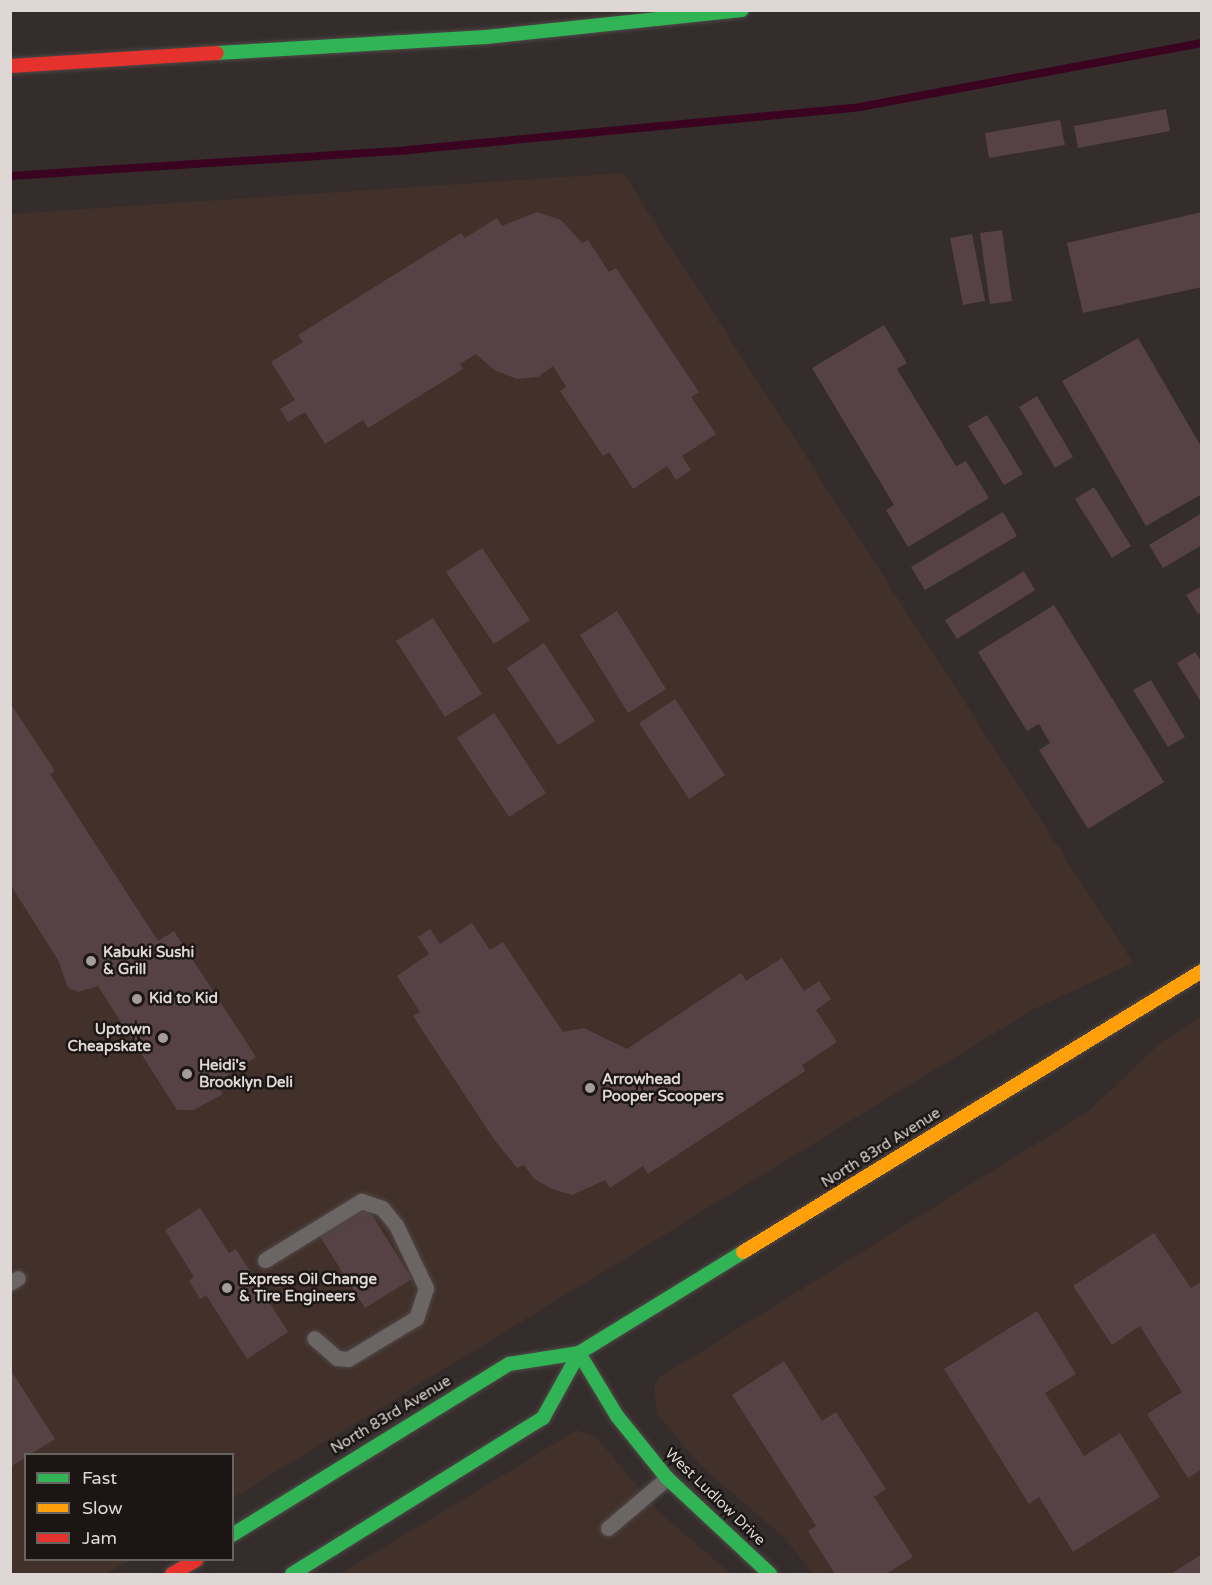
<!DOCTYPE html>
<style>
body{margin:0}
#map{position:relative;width:1212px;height:1585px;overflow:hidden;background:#342d2b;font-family:"Varela Round",sans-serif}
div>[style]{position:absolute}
.built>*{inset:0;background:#42302a}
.stream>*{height:8px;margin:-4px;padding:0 4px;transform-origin:4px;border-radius:4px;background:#3a0421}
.building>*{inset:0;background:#564244}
.roads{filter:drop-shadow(0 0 2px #4f4847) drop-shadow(0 0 2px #4f4847)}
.lane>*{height:15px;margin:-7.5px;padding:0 7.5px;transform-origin:7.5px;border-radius:7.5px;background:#6b6563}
.fast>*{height:14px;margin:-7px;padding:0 7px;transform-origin:7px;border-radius:7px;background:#30b455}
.slow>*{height:14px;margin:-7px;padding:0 7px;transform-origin:7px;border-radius:7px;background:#ff9f0a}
.jam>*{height:14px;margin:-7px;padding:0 7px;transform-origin:7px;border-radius:7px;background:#e5322d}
.dots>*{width:16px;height:16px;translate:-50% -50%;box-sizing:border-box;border:3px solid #1b1513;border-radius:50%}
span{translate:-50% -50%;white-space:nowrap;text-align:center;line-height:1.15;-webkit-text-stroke:5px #1b1513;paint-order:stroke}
.poi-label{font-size:15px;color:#dfd7d4;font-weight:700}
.left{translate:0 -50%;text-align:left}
.right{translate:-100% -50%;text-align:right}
.street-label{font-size:15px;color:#dfd7d4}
.frame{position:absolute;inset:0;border:12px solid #dfd7d4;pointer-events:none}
.legend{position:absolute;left:24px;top:1453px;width:210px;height:108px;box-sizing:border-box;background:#1b1513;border:2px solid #696360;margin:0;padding:8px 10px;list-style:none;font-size:18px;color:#dfd7d4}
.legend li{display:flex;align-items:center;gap:12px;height:30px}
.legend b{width:30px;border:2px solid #696360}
</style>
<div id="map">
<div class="built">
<i style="clip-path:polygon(623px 173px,1133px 963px,1034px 1009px,233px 1498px,232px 1454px,26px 1454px,26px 1560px,130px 1560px,106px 1574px,11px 1574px,11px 214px)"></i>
<i style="clip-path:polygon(1201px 1017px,1201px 1574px,813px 1574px,783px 1536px,705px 1470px,657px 1414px,654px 1386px,660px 1377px,1089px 1111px,1160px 1043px)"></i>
<i style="clip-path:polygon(577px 1430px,596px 1437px,659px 1512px,731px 1574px,340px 1574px)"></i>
</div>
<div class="stream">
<i style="left:10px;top:176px;width:399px;rotate:-3.7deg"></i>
<i style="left:408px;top:150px;width:454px;rotate:-5.4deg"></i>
<i style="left:860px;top:107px;width:348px;rotate:-10.6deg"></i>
</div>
<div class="building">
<i style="clip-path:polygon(1166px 109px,1170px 131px,1078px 148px,1074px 126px)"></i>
<i style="clip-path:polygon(1060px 120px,1065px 145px,989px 158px,985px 133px)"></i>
<i style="clip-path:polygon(537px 212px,561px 220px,582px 243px,588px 240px,609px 272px,616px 268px,699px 392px,691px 397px,716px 434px,682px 456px,691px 470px,676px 480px,667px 466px,633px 489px,609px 452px,603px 456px,560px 391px,566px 387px,553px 366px,538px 377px,517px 379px,494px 370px,476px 354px,460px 364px,463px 369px,368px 428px,363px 420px,325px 444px,305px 412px,288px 422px,280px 409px,295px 400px,271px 362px,303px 342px,298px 335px,461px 233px,465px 238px,497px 218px,502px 226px)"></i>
<i style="clip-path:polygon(1202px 212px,1202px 287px,1083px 313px,1067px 243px)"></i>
<i style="clip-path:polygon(1002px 230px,1012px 301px,990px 304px,980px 233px)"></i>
<i style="clip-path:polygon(972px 234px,985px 301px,963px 305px,950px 238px)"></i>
<i style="clip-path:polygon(884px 325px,907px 363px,897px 369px,956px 466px,966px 461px,989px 498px,908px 547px,886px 510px,894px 505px,812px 368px)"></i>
<i style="clip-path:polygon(1138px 338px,1202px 448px,1202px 494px,1146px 526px,1062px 381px)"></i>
<i style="clip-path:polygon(1037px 396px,1073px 457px,1055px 468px,1019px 407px)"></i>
<i style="clip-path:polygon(987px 415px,1023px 474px,1004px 485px,968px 426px)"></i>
<i style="clip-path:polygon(1094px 487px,1131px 546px,1112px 558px,1075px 499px)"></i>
<i style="clip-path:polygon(1003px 512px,1017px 536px,925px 590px,911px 567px)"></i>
<i style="clip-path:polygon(1202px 513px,1202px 545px,1163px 568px,1149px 545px)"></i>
<i style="clip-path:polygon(482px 548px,530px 620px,494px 644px,446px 572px)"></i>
<i style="clip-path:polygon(1024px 571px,1035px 590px,957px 639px,945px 620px)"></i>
<i style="clip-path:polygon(1202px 586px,1202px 612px,1198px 614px,1186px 595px)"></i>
<i style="clip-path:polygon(1054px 605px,1164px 782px,1088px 829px,1039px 750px,1050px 743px,1039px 724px,1027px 731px,978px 652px)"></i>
<i style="clip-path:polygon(617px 611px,666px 689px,628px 713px,580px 635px)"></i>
<i style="clip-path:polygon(433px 618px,482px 694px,445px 717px,396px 641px)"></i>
<i style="clip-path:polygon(544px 643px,595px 721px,558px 745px,507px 668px)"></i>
<i style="clip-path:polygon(1195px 652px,1202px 662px,1202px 704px,1177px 663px)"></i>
<i style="clip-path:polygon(1151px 680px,1185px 737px,1168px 747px,1133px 690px)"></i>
<i style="clip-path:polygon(675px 699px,725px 775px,689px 799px,639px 723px)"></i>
<i style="clip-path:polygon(10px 703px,55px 771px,50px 774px,158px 941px,174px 931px,256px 1057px,216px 1083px,223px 1094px,194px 1110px,177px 1110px,98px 986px,78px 992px,68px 988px,58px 960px,10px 884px)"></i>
<i style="clip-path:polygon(494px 713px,546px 793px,509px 817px,457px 738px)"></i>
<i style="clip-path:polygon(472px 923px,490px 950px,503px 942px,563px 1032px,584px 1028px,627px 1049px,741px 973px,746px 981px,782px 958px,804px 991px,819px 981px,831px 999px,816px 1010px,837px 1042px,802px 1065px,805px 1071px,648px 1174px,643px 1166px,610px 1188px,605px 1180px,572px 1195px,552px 1189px,534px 1179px,524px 1165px,517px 1168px,493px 1138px,413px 1016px,420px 1012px,397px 976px,429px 954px,418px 937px,430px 929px,440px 944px)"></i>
<i style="clip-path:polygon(366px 1205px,412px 1279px,365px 1308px,319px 1235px)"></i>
<i style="clip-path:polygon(200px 1208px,229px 1253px,236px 1249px,288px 1332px,247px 1359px,206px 1295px,200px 1299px,189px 1281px,194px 1277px,165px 1230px)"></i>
<i style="clip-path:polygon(1154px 1233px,1191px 1288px,1202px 1281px,1202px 1469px,1188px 1478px,1147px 1414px,1182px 1392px,1140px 1326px,1112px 1345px,1073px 1286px)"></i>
<i style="clip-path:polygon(1037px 1311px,1076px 1374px,1045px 1393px,1084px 1456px,1120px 1433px,1160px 1497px,1073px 1552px,1039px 1497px,1029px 1504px,944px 1369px)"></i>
<i style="clip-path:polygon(784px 1361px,822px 1421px,836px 1412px,886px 1489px,874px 1497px,913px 1557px,886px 1574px,835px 1574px,808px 1531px,816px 1526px,732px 1395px)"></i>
<i style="clip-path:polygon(10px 1369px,55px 1439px,10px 1467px)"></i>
<i style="clip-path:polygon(1202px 1554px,1202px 1574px,1171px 1574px)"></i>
</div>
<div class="roads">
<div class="lane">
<i style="left:265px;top:1260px;width:113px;rotate:-31.6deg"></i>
<i style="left:361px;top:1201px;width:22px;rotate:18deg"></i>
<i style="left:382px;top:1208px;width:22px;rotate:51deg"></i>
<i style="left:396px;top:1225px;width:70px;rotate:64.5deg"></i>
<i style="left:426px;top:1288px;width:32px;rotate:108deg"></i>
<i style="left:416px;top:1318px;width:79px;rotate:148.9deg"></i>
<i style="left:348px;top:1359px;width:11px;rotate:-175deg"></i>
<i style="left:337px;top:1358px;width:30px;rotate:-139deg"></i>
<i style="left:10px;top:1283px;width:9px;rotate:-32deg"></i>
<i style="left:608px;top:1528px;width:77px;rotate:-40.3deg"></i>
</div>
<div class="fast">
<i style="left:217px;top:53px;width:269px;rotate:-3.4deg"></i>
<i style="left:486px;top:37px;width:257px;rotate:-6deg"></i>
<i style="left:579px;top:1353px;width:74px;rotate:58.9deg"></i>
<i style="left:617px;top:1416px;width:80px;rotate:51.1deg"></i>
<i style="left:667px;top:1478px;width:141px;rotate:43deg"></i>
<i style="left:232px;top:1535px;width:326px;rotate:-31.7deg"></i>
<i style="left:509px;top:1364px;width:71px;rotate:-8.9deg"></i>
<i style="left:579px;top:1353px;width:193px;rotate:-31.6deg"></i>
<i style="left:292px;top:1574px;width:296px;rotate:-31.9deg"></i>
<i style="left:543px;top:1418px;width:74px;rotate:-61deg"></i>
</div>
<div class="slow">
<i style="left:743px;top:1252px;width:538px;rotate:-31.47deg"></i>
</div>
<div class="jam">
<i style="left:10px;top:66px;width:207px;rotate:-3.6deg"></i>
<i style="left:172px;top:1574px;width:28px;rotate:-30deg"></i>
</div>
</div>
<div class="dots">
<i style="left:91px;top:961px;background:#a39c99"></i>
<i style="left:137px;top:999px;background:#a39c99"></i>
<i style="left:163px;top:1038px;background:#a39c99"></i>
<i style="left:187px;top:1074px;background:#a39c99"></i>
<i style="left:590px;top:1088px;background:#a39c99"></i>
<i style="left:227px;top:1288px;background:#a39c99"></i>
</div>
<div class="poi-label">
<span class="left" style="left:103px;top:961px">Kabuki Sushi<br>&amp; Grill</span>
<span class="left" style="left:149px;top:999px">Kid to Kid</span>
<span class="right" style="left:151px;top:1038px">Uptown<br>Cheapskate</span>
<span class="left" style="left:199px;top:1074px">Heidi's<br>Brooklyn Deli</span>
<span class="left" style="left:602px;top:1088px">Arrowhead<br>Pooper Scoopers</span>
<span class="left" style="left:239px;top:1288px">Express Oil Change<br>&amp; Tire Engineers</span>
</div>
<div class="street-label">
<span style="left:881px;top:1148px;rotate:-32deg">North 83rd Avenue</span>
<span style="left:391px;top:1415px;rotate:-31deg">North 83rd Avenue</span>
<span style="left:715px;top:1497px;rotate:44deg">West Ludlow Drive</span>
</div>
<div class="frame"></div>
<ul class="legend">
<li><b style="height:8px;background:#30b455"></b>Fast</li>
<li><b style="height:8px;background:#ff9f0a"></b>Slow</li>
<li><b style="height:8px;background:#e5322d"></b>Jam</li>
</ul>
</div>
